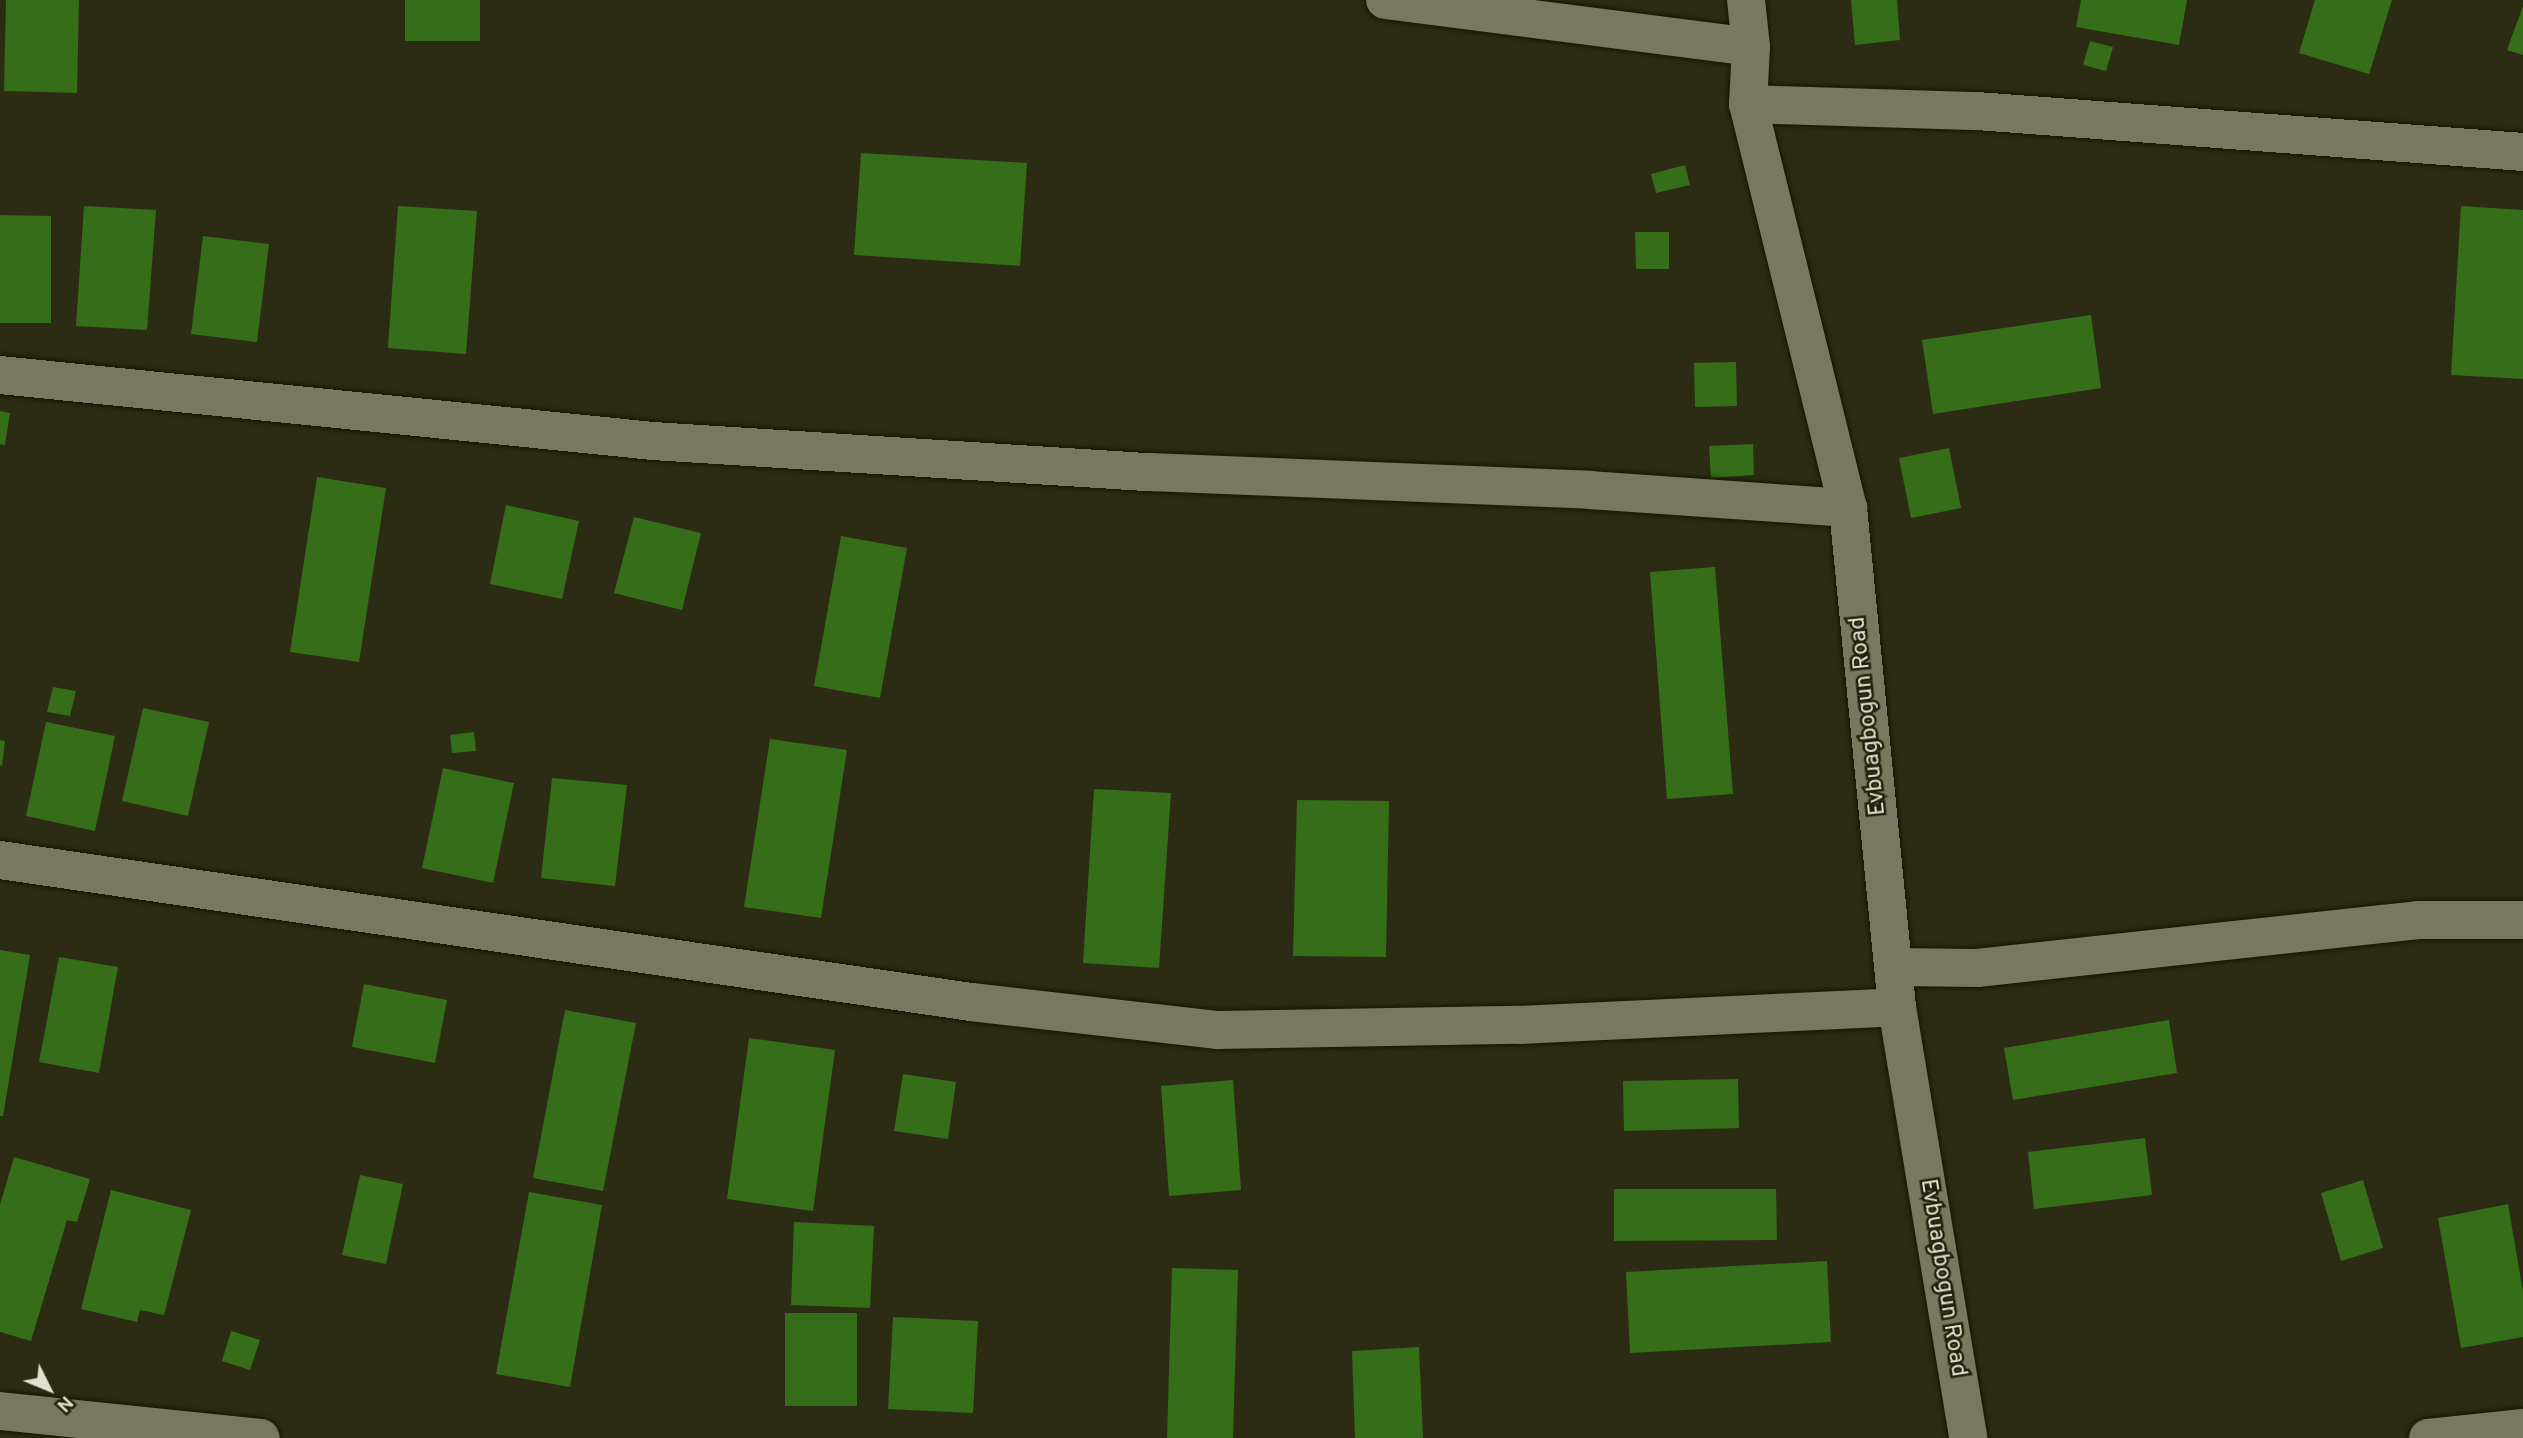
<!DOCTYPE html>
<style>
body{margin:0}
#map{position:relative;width:2523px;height:1438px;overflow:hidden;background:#2c2c15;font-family:Overpass,sans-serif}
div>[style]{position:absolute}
.building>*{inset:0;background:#356d19}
.roads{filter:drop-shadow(0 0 2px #141401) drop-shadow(0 0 2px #141401)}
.minor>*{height:38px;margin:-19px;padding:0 19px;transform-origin:19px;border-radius:19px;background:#77785f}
span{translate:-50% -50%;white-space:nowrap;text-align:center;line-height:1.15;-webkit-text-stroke:5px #22220c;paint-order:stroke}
.street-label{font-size:23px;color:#dfe0d2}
.north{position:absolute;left:14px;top:1354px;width:70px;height:70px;-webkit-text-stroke:5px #22220c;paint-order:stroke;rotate:133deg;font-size:19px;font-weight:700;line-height:28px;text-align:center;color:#dfe0d2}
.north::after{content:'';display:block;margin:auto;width:24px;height:32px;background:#dfe0d2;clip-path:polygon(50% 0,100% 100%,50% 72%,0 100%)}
</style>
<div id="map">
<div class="building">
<i style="clip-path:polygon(6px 0,79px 0,77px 93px,4px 91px)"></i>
<i style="clip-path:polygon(405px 0,480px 0,480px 41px,405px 41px)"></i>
<i style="clip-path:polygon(1851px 0,1897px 0,1900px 40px,1855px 45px)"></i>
<i style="clip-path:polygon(2081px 0,2187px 0,2179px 45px,2076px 27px)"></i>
<i style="clip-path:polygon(2315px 0,2392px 0,2369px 74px,2299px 53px)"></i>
<i style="clip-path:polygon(2523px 6px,2523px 55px,2507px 50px)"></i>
<i style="clip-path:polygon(2090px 41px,2113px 47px,2106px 71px,2083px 65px)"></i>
<i style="clip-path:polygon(861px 153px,1027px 163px,1020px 266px,854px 255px)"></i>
<i style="clip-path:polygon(1685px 165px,1690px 185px,1656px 193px,1651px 174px)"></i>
<i style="clip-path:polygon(84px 206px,156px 210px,147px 330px,76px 326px)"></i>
<i style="clip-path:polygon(398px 206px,477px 211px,466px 354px,388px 348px)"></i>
<i style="clip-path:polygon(2461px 206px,2523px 210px,2523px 379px,2451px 375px)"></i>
<i style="clip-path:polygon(0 215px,51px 216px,51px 323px,0 323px)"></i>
<i style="clip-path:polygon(1635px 232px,1669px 232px,1669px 269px,1636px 269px)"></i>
<i style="clip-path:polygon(203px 236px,269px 244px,257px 342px,191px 334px)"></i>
<i style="clip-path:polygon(2091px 315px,2101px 388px,1933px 414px,1922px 340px)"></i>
<i style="clip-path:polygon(1736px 362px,1737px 406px,1695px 407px,1694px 363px)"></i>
<i style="clip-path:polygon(0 411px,10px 413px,5px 445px,0 444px)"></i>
<i style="clip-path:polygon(1753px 444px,1754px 475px,1711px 478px,1709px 446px)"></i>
<i style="clip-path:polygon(1949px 448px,1961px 508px,1911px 518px,1899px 458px)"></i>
<i style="clip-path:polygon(317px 477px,386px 488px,359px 662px,290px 652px)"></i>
<i style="clip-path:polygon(506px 505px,579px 521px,562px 599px,490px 584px)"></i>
<i style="clip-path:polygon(634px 517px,701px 533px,682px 610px,614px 593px)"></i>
<i style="clip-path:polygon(841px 536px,907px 548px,880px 698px,814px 686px)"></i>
<i style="clip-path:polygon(1715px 567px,1733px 794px,1667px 799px,1650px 572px)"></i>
<i style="clip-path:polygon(53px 687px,76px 691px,70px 716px,47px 712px)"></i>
<i style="clip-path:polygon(143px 708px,209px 722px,188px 816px,122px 801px)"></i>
<i style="clip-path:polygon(46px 722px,115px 736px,95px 831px,26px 816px)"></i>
<i style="clip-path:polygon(474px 732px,476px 751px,452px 753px,450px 735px)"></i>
<i style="clip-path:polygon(770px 739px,847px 750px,821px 918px,744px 907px)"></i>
<i style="clip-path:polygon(0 740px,5px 741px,2px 766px,0 765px)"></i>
<i style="clip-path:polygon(443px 768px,514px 783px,493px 883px,422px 868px)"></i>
<i style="clip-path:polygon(552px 778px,627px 785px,615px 886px,541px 878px)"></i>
<i style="clip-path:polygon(1094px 789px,1171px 793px,1159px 968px,1083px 963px)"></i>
<i style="clip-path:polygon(1297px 800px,1389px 801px,1386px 957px,1293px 956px)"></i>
<i style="clip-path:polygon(0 950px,30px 955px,3px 1116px,0 1116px)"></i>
<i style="clip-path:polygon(59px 957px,118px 967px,99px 1073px,39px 1062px)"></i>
<i style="clip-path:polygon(364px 984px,447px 1000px,435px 1063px,352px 1047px)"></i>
<i style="clip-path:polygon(565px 1010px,636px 1023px,603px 1191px,533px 1178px)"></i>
<i style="clip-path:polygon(2169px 1020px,2177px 1073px,2013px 1100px,2004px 1048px)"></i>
<i style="clip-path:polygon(749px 1038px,835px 1050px,813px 1211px,727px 1199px)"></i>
<i style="clip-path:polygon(903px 1074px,956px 1082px,948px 1139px,894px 1131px)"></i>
<i style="clip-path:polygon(1738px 1079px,1739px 1128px,1624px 1131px,1623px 1081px)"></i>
<i style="clip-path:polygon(1233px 1080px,1241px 1190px,1169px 1196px,1161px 1086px)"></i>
<i style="clip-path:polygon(2145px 1138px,2152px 1195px,2034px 1209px,2028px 1152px)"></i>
<i style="clip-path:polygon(14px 1157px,90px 1179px,77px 1222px,67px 1220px,31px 1341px,0 1332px,0 1205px)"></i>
<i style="clip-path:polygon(360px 1175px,403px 1184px,386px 1264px,342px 1255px)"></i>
<i style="clip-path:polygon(2363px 1180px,2383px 1248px,2341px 1261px,2321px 1193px)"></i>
<i style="clip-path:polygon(1614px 1189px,1776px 1189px,1777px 1240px,1614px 1241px)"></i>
<i style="clip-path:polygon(111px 1190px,191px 1210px,164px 1315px,140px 1310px,137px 1322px,81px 1309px)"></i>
<i style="clip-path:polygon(529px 1192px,602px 1205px,570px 1387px,496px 1374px)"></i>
<i style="clip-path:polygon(2508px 1204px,2523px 1292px,2523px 1337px,2461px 1348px,2438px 1218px)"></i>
<i style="clip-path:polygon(794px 1222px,874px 1226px,870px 1308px,791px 1305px)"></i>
<i style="clip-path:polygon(1827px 1261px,1831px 1342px,1630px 1353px,1626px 1272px)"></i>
<i style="clip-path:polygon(1172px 1268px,1238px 1270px,1233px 1438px,1167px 1438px)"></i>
<i style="clip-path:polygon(785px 1313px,857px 1313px,857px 1406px,785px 1406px)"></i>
<i style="clip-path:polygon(893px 1317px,978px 1321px,973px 1413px,888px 1409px)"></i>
<i style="clip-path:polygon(231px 1331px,260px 1340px,250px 1370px,222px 1361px)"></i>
<i style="clip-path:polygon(1419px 1347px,1423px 1438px,1355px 1438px,1352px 1351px)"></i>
</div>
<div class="roads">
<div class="minor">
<i style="left:1385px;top:0;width:369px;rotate:7.3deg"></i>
<i style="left:1746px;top:0;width:47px;rotate:83.9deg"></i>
<i style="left:1751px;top:47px;width:57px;rotate:93deg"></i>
<i style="left:1748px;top:104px;width:416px;rotate:76.1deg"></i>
<i style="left:1848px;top:508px;width:501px;rotate:84.39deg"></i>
<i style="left:1897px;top:1007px;width:437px;rotate:80.6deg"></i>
<i style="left:1748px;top:104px;width:229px;rotate:1.8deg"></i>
<i style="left:1977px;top:111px;width:548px;rotate:4.29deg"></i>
<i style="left:0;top:375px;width:656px;rotate:5.77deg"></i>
<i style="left:653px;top:441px;width:498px;rotate:3.6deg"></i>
<i style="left:1150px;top:472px;width:440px;rotate:2.3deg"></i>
<i style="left:1590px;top:490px;width:259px;rotate:4deg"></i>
<i style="left:0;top:860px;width:981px;rotate:8.32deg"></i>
<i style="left:971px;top:1002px;width:249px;rotate:6.5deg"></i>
<i style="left:1218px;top:1030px;width:301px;rotate:-1deg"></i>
<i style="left:1519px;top:1025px;width:378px;rotate:-2.7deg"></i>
<i style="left:1893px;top:967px;width:84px;rotate:0.7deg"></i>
<i style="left:1977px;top:968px;width:444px;rotate:-6.2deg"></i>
<i style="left:2418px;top:920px;width:105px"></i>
<i style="left:0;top:1411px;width:262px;rotate:5.9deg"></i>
<i style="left:2428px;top:1438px;width:96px;rotate:-6deg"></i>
</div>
</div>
<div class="street-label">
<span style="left:1869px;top:716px;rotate:-96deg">Evbuagbogun Road</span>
<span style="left:1942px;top:1278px;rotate:81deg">Evbuagbogun Road</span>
</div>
<div class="north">N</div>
</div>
